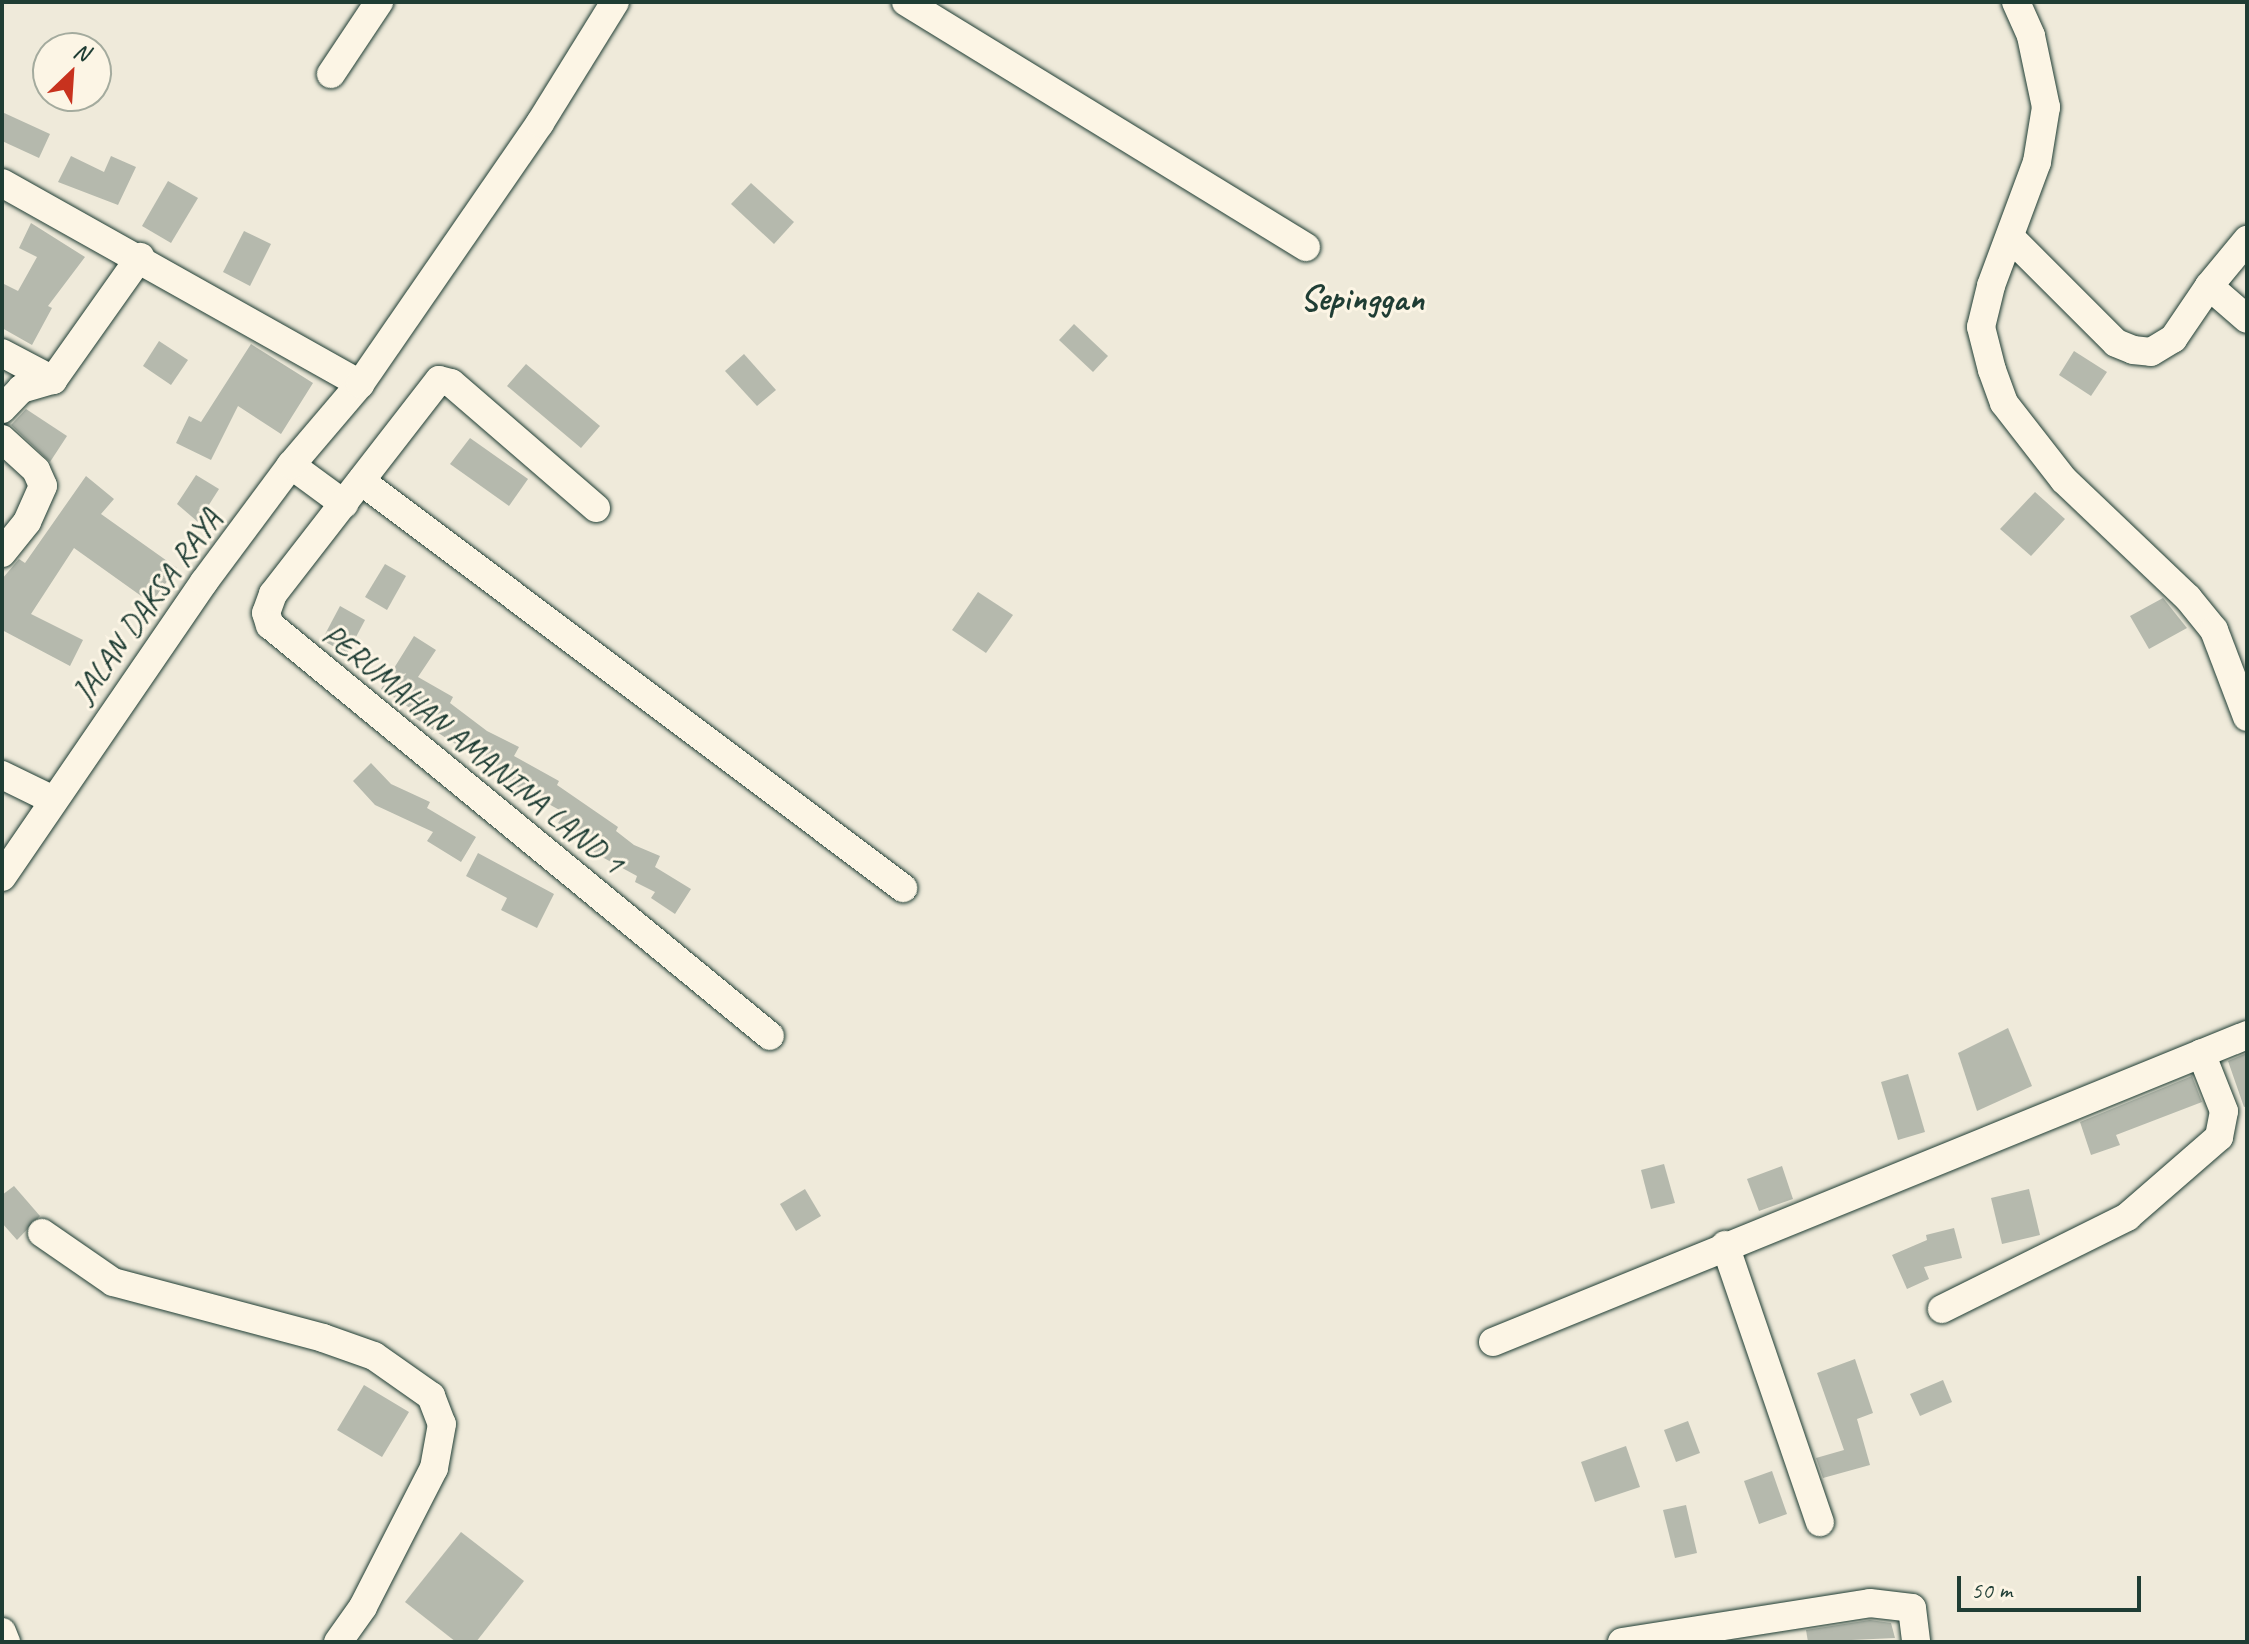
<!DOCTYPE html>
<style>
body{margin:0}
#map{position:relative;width:2249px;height:1644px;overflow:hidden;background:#efeada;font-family:Caveat,sans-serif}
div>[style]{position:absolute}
.building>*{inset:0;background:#b5b9ad}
.roads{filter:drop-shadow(0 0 2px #1f3d34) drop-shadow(0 0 2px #1f3d34)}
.minor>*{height:28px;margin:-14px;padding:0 14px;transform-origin:14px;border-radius:14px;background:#fcf5e5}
span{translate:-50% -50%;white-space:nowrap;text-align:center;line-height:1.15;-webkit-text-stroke:6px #fcf5e5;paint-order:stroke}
.street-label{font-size:32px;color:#1f3d34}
.quarter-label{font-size:36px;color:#1f3d34;font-weight:700}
.frame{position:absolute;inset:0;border:4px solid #1f3d34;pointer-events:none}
.north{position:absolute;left:32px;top:32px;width:80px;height:80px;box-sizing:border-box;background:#fcf5e5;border:2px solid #a4ab9e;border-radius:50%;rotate:25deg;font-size:22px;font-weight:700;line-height:32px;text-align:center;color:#1f3d34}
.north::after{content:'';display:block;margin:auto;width:28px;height:36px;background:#c8321e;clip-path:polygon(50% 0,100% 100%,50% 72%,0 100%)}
.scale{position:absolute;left:1957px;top:1576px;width:184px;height:36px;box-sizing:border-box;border:4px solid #1f3d34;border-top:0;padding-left:10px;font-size:24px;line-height:28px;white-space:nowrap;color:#1f3d34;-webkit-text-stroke:6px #fcf5e5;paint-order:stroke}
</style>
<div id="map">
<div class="building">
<i style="clip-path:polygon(2px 112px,50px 134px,39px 158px,2px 141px)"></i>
<i style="clip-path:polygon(71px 156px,104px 172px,111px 156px,136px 167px,118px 205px,58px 182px)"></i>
<i style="clip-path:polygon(168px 181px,198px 198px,171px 243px,142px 226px)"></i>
<i style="clip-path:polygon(751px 183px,794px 222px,774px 244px,731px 204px)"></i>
<i style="clip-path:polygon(31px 223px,85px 257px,48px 306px,52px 308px,32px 345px,2px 328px,2px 283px,18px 291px,37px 257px,19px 248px)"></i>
<i style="clip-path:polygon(244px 231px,271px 244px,250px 286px,223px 272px)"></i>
<i style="clip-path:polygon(1074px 324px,1108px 356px,1093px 372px,1059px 340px)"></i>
<i style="clip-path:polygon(159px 341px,188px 360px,171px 385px,143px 366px)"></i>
<i style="clip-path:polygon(251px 344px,313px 383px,281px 434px,238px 406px,211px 460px,176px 443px,189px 416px,201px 422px)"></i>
<i style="clip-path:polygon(2074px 351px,2107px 372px,2091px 396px,2059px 375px)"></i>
<i style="clip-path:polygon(744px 354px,776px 390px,757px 406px,725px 371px)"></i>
<i style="clip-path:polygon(526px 364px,600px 426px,581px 448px,507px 386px)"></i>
<i style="clip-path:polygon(26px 409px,67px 436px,50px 462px,11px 425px)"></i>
<i style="clip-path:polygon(470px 438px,528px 479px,509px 506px,450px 464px)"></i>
<i style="clip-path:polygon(196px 475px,219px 489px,198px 522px,177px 504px)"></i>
<i style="clip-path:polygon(86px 476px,114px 499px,101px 514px,177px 568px,151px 603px,74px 548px,31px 614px,83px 640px,70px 666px,2px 630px,2px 579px,19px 559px,25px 563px)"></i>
<i style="clip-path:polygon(2035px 492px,2065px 519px,2031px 556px,2000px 529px)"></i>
<i style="clip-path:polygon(385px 564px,406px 576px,387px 610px,365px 597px)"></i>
<i style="clip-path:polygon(978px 592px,1013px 615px,986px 653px,952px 630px)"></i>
<i style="clip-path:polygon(2163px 598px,2187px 628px,2149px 649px,2130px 616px)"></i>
<i style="clip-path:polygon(340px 606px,365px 620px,347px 654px,322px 640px)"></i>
<i style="clip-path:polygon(414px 636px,436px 650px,418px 677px,453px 697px,450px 703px,487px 731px,519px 747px,514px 756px,559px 781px,557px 785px,618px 827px,616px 831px,634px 845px,660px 856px,655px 867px,691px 889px,675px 914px,651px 898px,655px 892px,635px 882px,637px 876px,591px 851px,593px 847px,558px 823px,565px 813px,485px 769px,487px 764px,410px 715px,413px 710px,381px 689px)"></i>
<i style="clip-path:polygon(371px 763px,391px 784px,430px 802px,427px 808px,476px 837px,461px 862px,427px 841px,433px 832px,375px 805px,353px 781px)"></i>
<i style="clip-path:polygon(478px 853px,554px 894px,537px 928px,501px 910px,507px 898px,466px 876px)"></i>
<i style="clip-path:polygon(2008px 1028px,2032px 1086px,1977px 1111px,1958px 1053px)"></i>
<i style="clip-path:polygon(2247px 1053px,2247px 1106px,2244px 1107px,2228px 1061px)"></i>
<i style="clip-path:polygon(1908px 1074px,1925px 1132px,1898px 1140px,1881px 1082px)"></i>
<i style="clip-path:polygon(2192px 1076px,2202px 1102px,2116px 1135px,2120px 1145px,2091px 1155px,2080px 1122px)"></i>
<i style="clip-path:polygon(1664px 1164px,1675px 1203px,1651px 1209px,1641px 1170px)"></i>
<i style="clip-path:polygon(1782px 1166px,1793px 1199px,1759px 1211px,1747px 1179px)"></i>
<i style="clip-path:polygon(14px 1186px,40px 1216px,17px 1240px,2px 1223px,2px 1195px)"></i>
<i style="clip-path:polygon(805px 1189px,821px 1216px,796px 1231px,780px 1204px)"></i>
<i style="clip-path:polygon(2029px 1189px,2040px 1235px,2002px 1244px,1991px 1198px)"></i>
<i style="clip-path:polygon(1954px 1228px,1962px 1258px,1924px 1267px,1929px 1279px,1907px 1289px,1892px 1255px,1927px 1240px,1926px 1235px)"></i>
<i style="clip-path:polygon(1855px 1359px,1873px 1413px,1857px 1419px,1870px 1465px,1823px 1478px,1816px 1458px,1844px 1450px,1817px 1373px)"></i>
<i style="clip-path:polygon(1943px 1380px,1952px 1402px,1920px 1416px,1910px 1394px)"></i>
<i style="clip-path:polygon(364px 1385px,409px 1412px,382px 1457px,337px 1430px)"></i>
<i style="clip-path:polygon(1688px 1421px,1700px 1453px,1676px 1462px,1664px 1430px)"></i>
<i style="clip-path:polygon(1626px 1446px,1640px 1487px,1595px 1502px,1581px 1462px)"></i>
<i style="clip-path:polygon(1772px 1471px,1787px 1514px,1759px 1524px,1744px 1481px)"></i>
<i style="clip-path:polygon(1686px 1505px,1697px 1553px,1675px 1558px,1663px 1510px)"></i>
<i style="clip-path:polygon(461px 1532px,524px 1581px,476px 1642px,456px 1642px,405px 1602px)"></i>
<i style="clip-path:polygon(1870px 1620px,1891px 1623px,1895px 1638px,1808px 1642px,1806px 1630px)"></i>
</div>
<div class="roads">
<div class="minor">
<i style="left:906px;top:2px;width:469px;rotate:31.5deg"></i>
<i style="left:2016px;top:2px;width:37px;rotate:66deg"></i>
<i style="left:2031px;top:36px;width:73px;rotate:78.1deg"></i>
<i style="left:2046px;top:107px;width:56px;rotate:99.3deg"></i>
<i style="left:2037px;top:162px;width:132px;rotate:110.4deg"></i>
<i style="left:1991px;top:286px;width:42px;rotate:103.7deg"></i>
<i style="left:1981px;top:327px;width:44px;rotate:75.7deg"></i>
<i style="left:1992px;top:370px;width:35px;rotate:70deg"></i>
<i style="left:2004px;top:403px;width:98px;rotate:52.1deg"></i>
<i style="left:2064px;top:480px;width:171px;rotate:43.6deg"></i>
<i style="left:2188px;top:598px;width:41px;rotate:50.9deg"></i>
<i style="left:2214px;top:630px;width:93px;rotate:69.2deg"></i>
<i style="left:331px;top:74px;width:87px;rotate:-56.3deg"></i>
<i style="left:2px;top:183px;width:411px;rotate:29.3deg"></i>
<i style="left:2011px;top:238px;width:148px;rotate:45deg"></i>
<i style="left:2116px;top:343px;width:18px;rotate:22deg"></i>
<i style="left:2133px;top:350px;width:18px;rotate:6deg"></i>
<i style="left:2151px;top:352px;width:26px;rotate:-31deg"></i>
<i style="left:2173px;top:339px;width:64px;rotate:-55.8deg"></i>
<i style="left:2209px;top:286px;width:50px;rotate:41deg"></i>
<i style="left:2209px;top:286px;width:60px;rotate:-50.4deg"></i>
<i style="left:2px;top:353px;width:58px;rotate:27.9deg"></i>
<i style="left:53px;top:380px;width:151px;rotate:-54.7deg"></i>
<i style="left:2px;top:409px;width:28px;rotate:-46deg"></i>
<i style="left:21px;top:389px;width:33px;rotate:-16deg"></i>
<i style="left:2px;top:439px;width:46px;rotate:42.4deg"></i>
<i style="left:36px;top:470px;width:17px;rotate:66deg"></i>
<i style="left:43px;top:486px;width:39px;rotate:114deg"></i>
<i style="left:27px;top:522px;width:40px;rotate:129deg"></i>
<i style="left:291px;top:465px;width:66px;rotate:36.3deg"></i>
<i style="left:361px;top:481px;width:678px;rotate:36.9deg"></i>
<i style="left:596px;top:508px;width:191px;rotate:-139.2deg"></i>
<i style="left:451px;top:383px;width:12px;rotate:-166deg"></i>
<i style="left:439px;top:380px;width:271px;rotate:127.8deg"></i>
<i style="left:273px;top:594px;width:20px;rotate:110deg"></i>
<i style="left:266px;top:613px;width:13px;rotate:72deg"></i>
<i style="left:270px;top:625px;width:647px;rotate:39.42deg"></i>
<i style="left:2px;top:775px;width:55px;rotate:26.1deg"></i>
<i style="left:2px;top:877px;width:358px;rotate:-55.6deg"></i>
<i style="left:204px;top:582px;width:146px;rotate:-53.4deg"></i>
<i style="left:291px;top:465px;width:106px;rotate:-49.6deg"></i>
<i style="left:360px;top:384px;width:317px;rotate:-55.4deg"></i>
<i style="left:540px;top:123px;width:142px;rotate:-58.2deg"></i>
<i style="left:42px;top:1233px;width:86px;rotate:34.6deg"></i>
<i style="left:113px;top:1282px;width:217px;rotate:14.9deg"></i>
<i style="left:323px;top:1338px;width:54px;rotate:19.4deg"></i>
<i style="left:374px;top:1356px;width:70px;rotate:35.1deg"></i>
<i style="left:431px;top:1396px;width:30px;rotate:69deg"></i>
<i style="left:442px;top:1424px;width:45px;rotate:100.3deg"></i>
<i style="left:434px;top:1468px;width:156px;rotate:117.1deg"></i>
<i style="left:363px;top:1607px;width:43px;rotate:125.5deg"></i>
<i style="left:1725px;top:1245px;width:293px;rotate:71.1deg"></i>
<i style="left:1942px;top:1309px;width:207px;rotate:-26.4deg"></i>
<i style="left:2127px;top:1217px;width:122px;rotate:-41deg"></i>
<i style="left:2219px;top:1137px;width:26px;rotate:-79deg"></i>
<i style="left:2224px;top:1111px;width:62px;rotate:-111.6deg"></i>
<i style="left:1493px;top:1342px;width:814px;rotate:-22.15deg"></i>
<i style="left:2px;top:1632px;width:11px;rotate:68deg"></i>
<i style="left:1622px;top:1642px;width:251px;rotate:-8.9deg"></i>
<i style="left:1870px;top:1603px;width:42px;rotate:6.8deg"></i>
<i style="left:1912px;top:1608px;width:34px;rotate:83deg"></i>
</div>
</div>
<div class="street-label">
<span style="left:147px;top:606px;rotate:-54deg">JALAN DAKSA RAYA</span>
<span style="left:473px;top:749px;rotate:39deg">PERUMAHAN AMANINA LAND 1</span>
</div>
<div class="quarter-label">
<span style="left:1362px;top:299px">Sepinggan</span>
</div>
<div class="frame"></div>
<div class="north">N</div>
<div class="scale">50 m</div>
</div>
